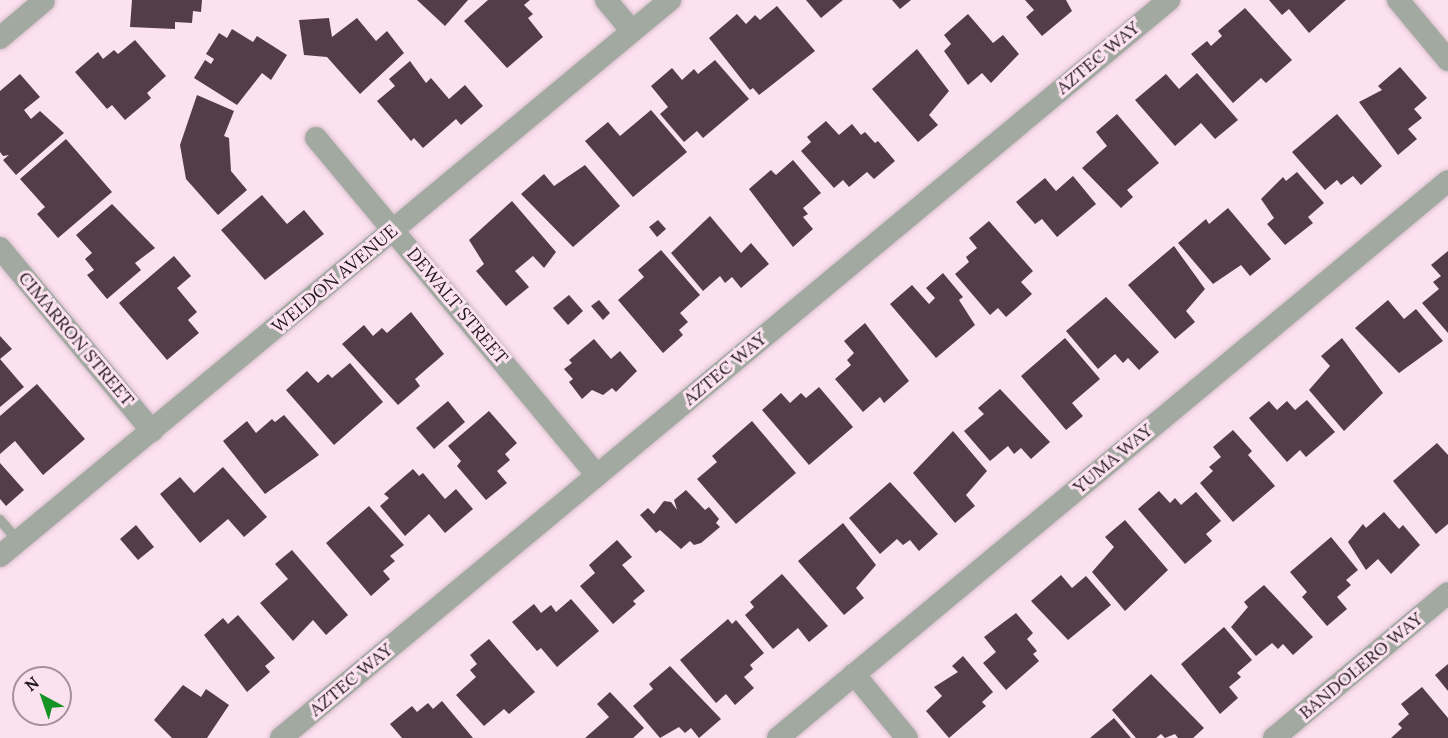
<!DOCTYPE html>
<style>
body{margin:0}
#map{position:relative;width:1448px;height:738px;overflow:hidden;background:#fce1ef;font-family:Lora,serif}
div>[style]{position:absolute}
.building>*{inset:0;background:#523d48}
.roads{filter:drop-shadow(0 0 2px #d5bdc9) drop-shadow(0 0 2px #d5bdc9)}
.service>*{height:10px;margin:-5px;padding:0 5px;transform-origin:5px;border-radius:5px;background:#a1a9a0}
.minor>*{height:22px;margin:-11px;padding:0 11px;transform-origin:11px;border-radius:11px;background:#a1a9a0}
span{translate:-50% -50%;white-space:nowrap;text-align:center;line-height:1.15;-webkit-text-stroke:6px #fce1ef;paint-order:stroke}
.street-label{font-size:18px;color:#21181d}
.north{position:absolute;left:12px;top:666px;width:60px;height:60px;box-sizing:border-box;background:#fce1ef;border:2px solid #a4919b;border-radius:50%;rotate:320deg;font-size:16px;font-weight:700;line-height:24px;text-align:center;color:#21181d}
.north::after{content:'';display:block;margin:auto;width:21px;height:27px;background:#159324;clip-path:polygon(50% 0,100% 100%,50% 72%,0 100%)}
</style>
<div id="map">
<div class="building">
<i style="clip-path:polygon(132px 0,202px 0,201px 12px,193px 11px,192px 23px,175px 22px,175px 29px,130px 27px)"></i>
<i style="clip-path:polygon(417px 0,468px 0,445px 26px)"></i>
<i style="clip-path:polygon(488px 0,530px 0,524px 5px,533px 14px,528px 18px,543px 37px,507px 68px,464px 21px)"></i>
<i style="clip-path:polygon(806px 0,843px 0,821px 18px)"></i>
<i style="clip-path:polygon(892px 0,911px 0,900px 9px)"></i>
<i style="clip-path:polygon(1025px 0,1066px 0,1072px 11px,1042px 36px,1026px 17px,1034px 10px)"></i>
<i style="clip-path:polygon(1269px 0,1346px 0,1309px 33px,1289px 9px,1282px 15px)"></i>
<i style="clip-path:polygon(777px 6px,815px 51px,759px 95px,753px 88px,750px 90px,709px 38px,737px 14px,746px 24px,755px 15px,760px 20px)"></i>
<i style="clip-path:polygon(1245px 8px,1292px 60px,1266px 83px,1261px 78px,1233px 103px,1191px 54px,1207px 41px,1211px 46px,1222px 36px,1218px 31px)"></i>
<i style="clip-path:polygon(968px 14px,993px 43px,1003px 35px,1019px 54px,991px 83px,982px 73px,968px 85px,944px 51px,951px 44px,944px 35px)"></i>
<i style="clip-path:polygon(329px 18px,332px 37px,357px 18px,376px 41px,387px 31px,404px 53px,360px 94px,327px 57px,304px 55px,299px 20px)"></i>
<i style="clip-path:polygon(232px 29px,253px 42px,257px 36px,287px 55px,271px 80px,262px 73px,237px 105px,194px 78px,205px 60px,211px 64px,214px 59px,206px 54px,219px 33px,227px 38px)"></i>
<i style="clip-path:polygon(135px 40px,166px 76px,147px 93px,151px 98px,125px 120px,112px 105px,107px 109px,75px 72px,98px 52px,103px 59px,114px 50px,118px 54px)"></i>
<i style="clip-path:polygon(917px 49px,949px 91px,929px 115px,938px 125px,918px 142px,872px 89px)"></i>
<i style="clip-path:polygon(715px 60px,749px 99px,703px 138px,697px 131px,684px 142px,660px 114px,668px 107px,651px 86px,672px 68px,682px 80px,694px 69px,698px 74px)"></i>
<i style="clip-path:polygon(410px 61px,426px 83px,431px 78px,449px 99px,465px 85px,483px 106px,461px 125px,456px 119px,423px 148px,414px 138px,411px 141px,377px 101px,395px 86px,389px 79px)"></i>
<i style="clip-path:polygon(1400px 67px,1427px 98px,1414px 109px,1422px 118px,1408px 129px,1417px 139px,1398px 155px,1359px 102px,1382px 90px,1378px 86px)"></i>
<i style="clip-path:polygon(1197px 73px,1238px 120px,1215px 139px,1201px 123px,1175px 146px,1135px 100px,1166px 74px,1179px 89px)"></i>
<i style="clip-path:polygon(20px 74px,40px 97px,24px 110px,31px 119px,40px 111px,64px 133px,16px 175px,3px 160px,9px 155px,3px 156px,0 152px,0 91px)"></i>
<i style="clip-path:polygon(197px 95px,234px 111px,224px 136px,229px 138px,231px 171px,247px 190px,218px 215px,186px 179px,180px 145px)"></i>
<i style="clip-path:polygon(651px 110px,687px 152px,633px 197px,585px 141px,608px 122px,620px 136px)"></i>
<i style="clip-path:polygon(1117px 114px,1159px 163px,1127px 190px,1133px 197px,1121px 208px,1082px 168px,1107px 146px,1096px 132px)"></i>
<i style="clip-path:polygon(1337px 114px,1382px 166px,1361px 185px,1353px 176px,1341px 185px,1337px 180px,1325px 190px,1292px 152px)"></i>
<i style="clip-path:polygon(826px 121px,839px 135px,852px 124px,861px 135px,865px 132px,875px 143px,878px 141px,895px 161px,874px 179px,867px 172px,849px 187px,843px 180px,834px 188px,801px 151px,811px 142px,807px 137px)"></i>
<i style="clip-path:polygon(66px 139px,112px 192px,58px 238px,37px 214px,45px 207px,20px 179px)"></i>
<i style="clip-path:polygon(793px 160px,821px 193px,803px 208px,808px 214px,803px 217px,813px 229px,793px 247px,749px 189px,771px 170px,776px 175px)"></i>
<i style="clip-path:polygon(585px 165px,620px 206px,573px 247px,521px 194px,544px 174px,554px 186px)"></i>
<i style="clip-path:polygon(1297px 172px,1324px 203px,1308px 217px,1313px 223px,1285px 245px,1267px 224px,1274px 218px,1261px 199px,1283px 177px,1286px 181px)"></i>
<i style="clip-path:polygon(1073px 176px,1096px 204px,1057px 237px,1042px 219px,1035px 224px,1016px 202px,1045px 178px,1056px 191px)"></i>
<i style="clip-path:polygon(262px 195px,287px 224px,304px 210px,324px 234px,265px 280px,221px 230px)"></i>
<i style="clip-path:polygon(512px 201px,556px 252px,544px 268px,533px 256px,515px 271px,529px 287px,506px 306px,476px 271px,484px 264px,469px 240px)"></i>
<i style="clip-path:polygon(112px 204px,155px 248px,135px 263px,141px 270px,107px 299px,87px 275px,94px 270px,85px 259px,92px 253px,76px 235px)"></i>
<i style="clip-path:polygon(1228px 208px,1271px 259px,1250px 276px,1241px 265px,1213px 284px,1178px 243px,1206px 219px,1209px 224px)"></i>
<i style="clip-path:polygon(710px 216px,741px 253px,751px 243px,769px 264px,741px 288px,732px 277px,725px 283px,720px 276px,703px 291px,671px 253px)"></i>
<i style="clip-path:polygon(658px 220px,666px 229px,657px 237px,649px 227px)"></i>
<i style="clip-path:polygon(989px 221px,1033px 271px,1021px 282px,1032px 294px,1006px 317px,998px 308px,990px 315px,955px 274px,969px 262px,966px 257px,977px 248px,969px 238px)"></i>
<i style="clip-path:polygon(1174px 246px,1205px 289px,1186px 311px,1195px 322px,1175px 339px,1128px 285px)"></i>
<i style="clip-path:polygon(661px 250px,700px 295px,680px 313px,688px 322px,679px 330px,683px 335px,663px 353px,618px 300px,644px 277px,638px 270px)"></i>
<i style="clip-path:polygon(1448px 251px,1448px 333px,1422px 303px,1439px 289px,1433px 282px,1441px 276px,1431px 265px)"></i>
<i style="clip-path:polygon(174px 256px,191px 276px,177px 288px,197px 312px,188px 320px,199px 333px,167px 360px,119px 303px)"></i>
<i style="clip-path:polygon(943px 273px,963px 297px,959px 300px,975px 325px,936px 358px,890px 304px,912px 285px,929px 304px,935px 298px,926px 288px)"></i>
<i style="clip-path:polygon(569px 295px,583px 311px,568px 325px,553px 308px)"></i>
<i style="clip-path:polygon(1106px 297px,1159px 352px,1139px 370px,1128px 358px,1123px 363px,1115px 354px,1098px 369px,1066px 331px)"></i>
<i style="clip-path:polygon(599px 300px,610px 313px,603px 320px,591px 306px)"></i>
<i style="clip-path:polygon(1388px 300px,1404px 319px,1416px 309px,1443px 341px,1399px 373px,1355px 328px)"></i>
<i style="clip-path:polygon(411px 312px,444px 354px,415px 379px,420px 386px,398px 405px,342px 344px,364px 325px,373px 336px,382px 328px,387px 333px)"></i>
<i style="clip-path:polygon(865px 323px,909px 381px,884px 403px,880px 397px,863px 412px,835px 379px,851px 365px,847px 360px,854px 353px,844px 341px)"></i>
<i style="clip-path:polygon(0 336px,12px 349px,0 359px,24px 387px,0 407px)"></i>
<i style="clip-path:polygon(1065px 338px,1100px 379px,1072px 403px,1083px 416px,1066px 430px,1021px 376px)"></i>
<i style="clip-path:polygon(1342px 338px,1383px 393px,1344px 431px,1309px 390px,1330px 366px,1321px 356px)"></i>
<i style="clip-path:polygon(594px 339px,611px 359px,620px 351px,637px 371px,616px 392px,612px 388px,603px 395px,592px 390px,582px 399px,569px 382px,573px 379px,564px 369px,572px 363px,569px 360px)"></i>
<i style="clip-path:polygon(350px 363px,383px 402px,334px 445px,286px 390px,307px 371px,318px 383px,328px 374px,332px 378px)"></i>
<i style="clip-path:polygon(37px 384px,85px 439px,43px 475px,15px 441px,0 454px,0 416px)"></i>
<i style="clip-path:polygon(819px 387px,853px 427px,809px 465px,762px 410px,781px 393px,790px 403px,801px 393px,806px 398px)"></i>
<i style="clip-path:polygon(1000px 389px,1050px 442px,1031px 459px,1021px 448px,1014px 454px,1008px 446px,990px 461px,964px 431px,984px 414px,978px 408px)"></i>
<i style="clip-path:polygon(1307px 400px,1335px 432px,1306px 457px,1300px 450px,1287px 462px,1249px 418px,1269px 401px,1277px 410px,1287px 401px,1295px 410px)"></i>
<i style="clip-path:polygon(448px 401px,465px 422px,434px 449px,416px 428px)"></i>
<i style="clip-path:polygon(489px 411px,517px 443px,505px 454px,510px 460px,497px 471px,507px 483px,486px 500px,457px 466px,461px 461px,448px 446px)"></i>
<i style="clip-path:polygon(284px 415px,319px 455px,265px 494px,223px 441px,247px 421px,256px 433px,272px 419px,275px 422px)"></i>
<i style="clip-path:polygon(752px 421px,796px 473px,736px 524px,697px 479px,717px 462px,712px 456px)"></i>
<i style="clip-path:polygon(1233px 430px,1252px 451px,1248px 455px,1275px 486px,1233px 522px,1200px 483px,1213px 471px,1209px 467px,1221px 457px,1213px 447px)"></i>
<i style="clip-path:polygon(953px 431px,987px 471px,966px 495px,975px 506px,955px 523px,913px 473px)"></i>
<i style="clip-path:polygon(1437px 443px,1448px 455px,1448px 524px,1436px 534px,1393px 481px)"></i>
<i style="clip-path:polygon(0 463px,24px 490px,6px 506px,0 499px)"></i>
<i style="clip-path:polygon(223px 467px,267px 517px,244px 537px,228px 519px,200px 543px,160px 494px,180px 477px,194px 493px)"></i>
<i style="clip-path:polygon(413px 469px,419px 476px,423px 473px,445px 499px,456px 489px,473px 509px,445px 533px,429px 514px,405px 536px,380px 506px,389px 498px,384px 494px)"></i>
<i style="clip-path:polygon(890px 482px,938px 534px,919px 551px,910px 540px,903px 545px,897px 539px,880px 554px,849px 518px)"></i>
<i style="clip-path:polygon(686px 490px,705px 510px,709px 507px,719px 519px,716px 523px,720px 527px,701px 543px,694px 545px,690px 541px,681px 549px,660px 530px,656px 533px,640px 515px,648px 508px,654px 514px,664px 501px,671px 502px,677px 510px,674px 500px)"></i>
<i style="clip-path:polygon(1159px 491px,1170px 503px,1175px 498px,1181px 505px,1196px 492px,1221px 521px,1206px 534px,1212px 541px,1185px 564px,1138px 509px)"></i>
<i style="clip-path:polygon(369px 506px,404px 545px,390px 556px,395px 561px,383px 571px,390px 579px,371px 596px,326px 543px)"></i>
<i style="clip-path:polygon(1384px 512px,1399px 529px,1403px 525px,1420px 545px,1391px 574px,1378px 559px,1366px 570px,1348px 542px,1363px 524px,1366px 528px)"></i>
<i style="clip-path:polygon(1125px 520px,1168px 570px,1125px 611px,1092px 572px,1114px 547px,1105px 537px)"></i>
<i style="clip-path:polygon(843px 523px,876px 565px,856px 588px,864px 598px,844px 615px,798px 561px)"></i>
<i style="clip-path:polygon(136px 525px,154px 547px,138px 560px,120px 539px)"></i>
<i style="clip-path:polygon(1331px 537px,1358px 570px,1346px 580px,1351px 585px,1337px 597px,1347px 609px,1327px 626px,1302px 597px,1307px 592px,1290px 572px)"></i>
<i style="clip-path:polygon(617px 540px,632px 557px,622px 565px,645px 591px,633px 601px,636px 604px,613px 624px,580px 586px,595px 573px,589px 565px)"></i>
<i style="clip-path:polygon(292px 550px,348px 615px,326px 635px,313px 620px,293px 641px,260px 603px,288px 579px,275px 564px)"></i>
<i style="clip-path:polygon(782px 574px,828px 626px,809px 642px,798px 628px,773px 649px,745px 615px,754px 607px,750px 602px)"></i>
<i style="clip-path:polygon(1061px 575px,1072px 588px,1086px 576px,1111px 605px,1068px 640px,1031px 601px)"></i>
<i style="clip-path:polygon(1264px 585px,1313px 637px,1293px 655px,1283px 644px,1278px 649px,1272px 643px,1256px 656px,1231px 627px,1248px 607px,1244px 602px)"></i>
<i style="clip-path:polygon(571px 599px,599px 631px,557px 667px,541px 648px,537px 651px,512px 622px,534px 604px,541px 613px,551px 605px,556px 612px)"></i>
<i style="clip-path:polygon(1016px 613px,1033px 633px,1027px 639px,1037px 651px,1033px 654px,1039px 661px,1006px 690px,983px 663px,996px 652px,984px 637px)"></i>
<i style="clip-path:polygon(238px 615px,275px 658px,265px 666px,270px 672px,247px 692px,204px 635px,223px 618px,228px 624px)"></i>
<i style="clip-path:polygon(728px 619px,732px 624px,736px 620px,764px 653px,750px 665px,753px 669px,744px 677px,754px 688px,735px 705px,726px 694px,716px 703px,680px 660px)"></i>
<i style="clip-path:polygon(1224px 627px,1252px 660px,1237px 673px,1241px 677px,1229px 687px,1238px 698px,1220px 714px,1181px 664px)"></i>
<i style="clip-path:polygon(489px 639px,535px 692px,509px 714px,504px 709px,484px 726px,456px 695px,476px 677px,470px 670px,477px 664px,470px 655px)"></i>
<i style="clip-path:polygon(963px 656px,993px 692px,982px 702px,986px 706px,949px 738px,926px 711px,942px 696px,934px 687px,958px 672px,952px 666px)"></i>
<i style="clip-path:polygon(1448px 664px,1448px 691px,1435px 675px)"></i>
<i style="clip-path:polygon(670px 666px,721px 719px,699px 738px,691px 728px,685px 733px,679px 727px,660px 738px,633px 706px,653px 689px,649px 684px)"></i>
<i style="clip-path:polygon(1151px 674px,1204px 728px,1193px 738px,1178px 738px,1175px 734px,1165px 738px,1161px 734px,1156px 738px,1136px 738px,1112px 710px)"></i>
<i style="clip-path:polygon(183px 685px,201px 697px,206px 689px,229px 705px,207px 738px,172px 738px,154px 720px)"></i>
<i style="clip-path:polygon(1422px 687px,1448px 718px,1448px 738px,1391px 738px,1402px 728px,1398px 724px,1409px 714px,1401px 704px)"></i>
<i style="clip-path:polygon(610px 692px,644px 728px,633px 738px,585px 738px,609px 717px,597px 704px)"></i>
<i style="clip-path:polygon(442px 701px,473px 738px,402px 738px,390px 724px,412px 706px,417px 712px,428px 703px,433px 709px)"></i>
<i style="clip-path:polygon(1114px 718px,1131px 738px,1090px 738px)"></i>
</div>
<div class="roads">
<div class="service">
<i style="left:0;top:520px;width:28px;rotate:49deg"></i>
</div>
<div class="minor">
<i style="left:606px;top:0;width:40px;rotate:50deg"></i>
<i style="left:1398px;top:0;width:78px;rotate:50.2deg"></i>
<i style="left:0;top:38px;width:57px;rotate:-40.1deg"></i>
<i style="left:316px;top:138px;width:439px;rotate:50.2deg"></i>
<i style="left:0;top:248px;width:238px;rotate:50.3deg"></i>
<i style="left:0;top:556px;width:871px;rotate:-39.69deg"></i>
<i style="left:854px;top:674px;width:83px;rotate:50.4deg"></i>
<i style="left:281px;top:738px;width:1155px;rotate:-39.73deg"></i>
<i style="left:778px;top:738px;width:871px;rotate:-39.74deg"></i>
<i style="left:1274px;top:738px;width:226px;rotate:-39.8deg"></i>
</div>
</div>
<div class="street-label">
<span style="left:1098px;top:58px;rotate:-40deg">AZTEC WAY</span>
<span style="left:335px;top:279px;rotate:-40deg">WELDON AVENUE</span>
<span style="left:457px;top:306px;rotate:50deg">DEWALT STREET</span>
<span style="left:76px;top:339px;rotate:50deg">CIMARRON STREET</span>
<span style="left:725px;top:369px;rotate:-40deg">AZTEC WAY</span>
<span style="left:1113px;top:459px;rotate:-40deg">YUMA WAY</span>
<span style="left:1361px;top:666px;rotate:-40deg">BANDOLERO WAY</span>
<span style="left:351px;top:680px;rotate:-40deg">AZTEC WAY</span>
</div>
<div class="north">N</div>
</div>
